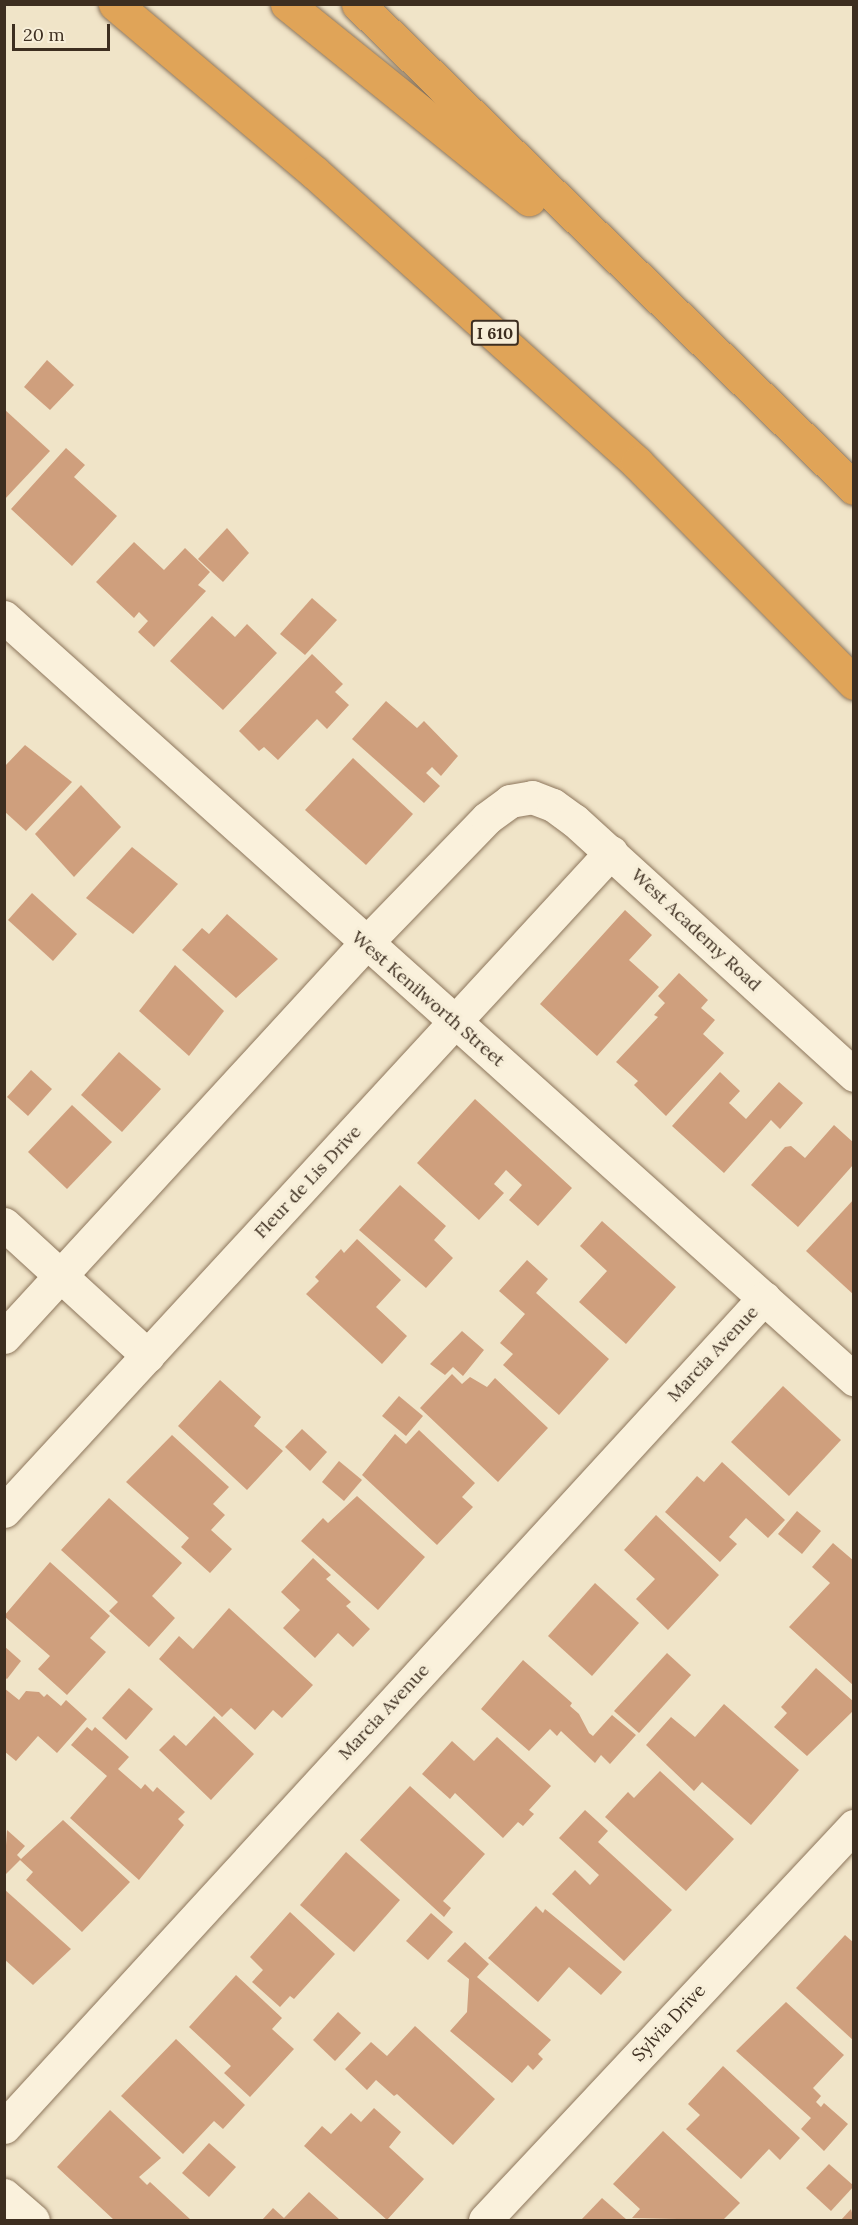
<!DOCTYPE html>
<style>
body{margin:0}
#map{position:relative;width:858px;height:2225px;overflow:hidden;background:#f0e4c8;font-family:Lora,serif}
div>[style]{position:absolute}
.building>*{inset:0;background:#cf9f7d}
.roads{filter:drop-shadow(0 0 2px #8d765c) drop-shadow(0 0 2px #8d765c)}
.minor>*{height:33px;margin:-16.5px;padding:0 16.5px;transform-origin:16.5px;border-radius:16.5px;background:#faf1dc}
.highway>*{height:33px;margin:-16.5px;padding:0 16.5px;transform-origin:16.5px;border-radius:16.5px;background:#e0a458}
span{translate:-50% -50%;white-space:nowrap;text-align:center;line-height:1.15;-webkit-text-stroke:6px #f7eed8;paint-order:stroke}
.shield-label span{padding:2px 4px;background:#f7eed8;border:2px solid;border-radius:4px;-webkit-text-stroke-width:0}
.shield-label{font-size:16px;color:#3d2e20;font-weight:700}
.street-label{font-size:18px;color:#3d2e20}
.frame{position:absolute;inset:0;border:6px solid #3d2e20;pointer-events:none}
.scale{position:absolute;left:12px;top:24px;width:98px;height:27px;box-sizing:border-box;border:3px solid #3d2e20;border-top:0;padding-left:8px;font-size:18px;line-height:21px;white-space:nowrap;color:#3d2e20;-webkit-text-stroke:4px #f7eed8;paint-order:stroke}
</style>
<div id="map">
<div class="building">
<i style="clip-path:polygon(47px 360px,74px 385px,50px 410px,24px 387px)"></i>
<i style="clip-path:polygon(4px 409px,50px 451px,4px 500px)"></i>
<i style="clip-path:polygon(66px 448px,85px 465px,74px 477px,117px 516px,72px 566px,11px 509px)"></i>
<i style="clip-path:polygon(227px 528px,249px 553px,223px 582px,198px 559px)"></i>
<i style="clip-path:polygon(134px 542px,164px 570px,185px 548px,210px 572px,198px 585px,206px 591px,154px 647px,138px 632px,148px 621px,139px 612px,134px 618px,96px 582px)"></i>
<i style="clip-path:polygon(312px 598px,337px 620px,305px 655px,280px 634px)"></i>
<i style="clip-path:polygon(212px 616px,235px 637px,247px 624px,277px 653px,223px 710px,170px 661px)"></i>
<i style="clip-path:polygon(312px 654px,343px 684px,335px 692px,349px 705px,327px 729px,317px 719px,278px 760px,264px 747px,259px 751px,239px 731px)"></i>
<i style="clip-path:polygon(386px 701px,417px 728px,424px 721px,458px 756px,441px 776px,432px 767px,426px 773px,440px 786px,424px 803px,352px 739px)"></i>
<i style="clip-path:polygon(25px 745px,72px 782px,26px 831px,4px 811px,4px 767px)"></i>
<i style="clip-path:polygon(353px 758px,413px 814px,366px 865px,305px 810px)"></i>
<i style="clip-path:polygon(81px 785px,121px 827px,74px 877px,35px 834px)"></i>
<i style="clip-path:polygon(132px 847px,178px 884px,133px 934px,86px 898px)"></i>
<i style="clip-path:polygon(32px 893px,77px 934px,53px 961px,8px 920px)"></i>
<i style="clip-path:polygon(625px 910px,652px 935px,629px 960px,659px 987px,597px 1056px,540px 1004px)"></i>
<i style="clip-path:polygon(227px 914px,278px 959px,236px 998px,182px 950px,202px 928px,209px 934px)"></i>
<i style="clip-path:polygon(175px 965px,224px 1011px,189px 1056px,139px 1011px)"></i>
<i style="clip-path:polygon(679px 973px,708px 1000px,701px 1008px,715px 1020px,703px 1034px,724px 1053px,666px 1116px,634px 1085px,638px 1081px,616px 1062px,658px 1017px,654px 1015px,665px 1003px,658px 996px)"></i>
<i style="clip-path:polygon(119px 1052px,161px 1089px,122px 1132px,81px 1095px)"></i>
<i style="clip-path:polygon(31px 1070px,52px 1089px,28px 1116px,7px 1097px)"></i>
<i style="clip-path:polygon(720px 1072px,740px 1091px,729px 1103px,746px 1119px,779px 1082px,803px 1103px,780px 1129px,771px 1120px,724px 1173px,672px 1126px)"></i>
<i style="clip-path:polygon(475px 1099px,572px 1188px,538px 1226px,509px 1200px,522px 1185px,506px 1170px,494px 1184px,504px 1193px,479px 1220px,417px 1163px)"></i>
<i style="clip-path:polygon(72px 1105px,112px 1142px,67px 1189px,28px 1152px)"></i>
<i style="clip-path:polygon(834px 1125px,854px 1143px,853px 1165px,798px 1227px,751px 1185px,785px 1147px,791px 1146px,805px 1158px)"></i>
<i style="clip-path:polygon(400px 1185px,446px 1226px,434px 1240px,453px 1258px,426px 1288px,359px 1230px)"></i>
<i style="clip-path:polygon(854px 1199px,854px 1295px,806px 1251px)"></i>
<i style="clip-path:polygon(602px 1221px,676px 1287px,626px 1344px,579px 1302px,607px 1271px,580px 1246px)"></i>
<i style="clip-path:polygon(357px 1239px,401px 1280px,376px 1307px,407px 1336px,382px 1364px,306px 1294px,319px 1281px,315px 1277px,341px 1249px,344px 1253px)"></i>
<i style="clip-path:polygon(527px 1260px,548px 1279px,536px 1293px,609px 1359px,559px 1415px,503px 1365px,513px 1354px,500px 1343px,525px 1314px,499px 1291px)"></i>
<i style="clip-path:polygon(462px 1331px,484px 1350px,463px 1376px,453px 1367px,445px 1375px,430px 1364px)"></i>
<i style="clip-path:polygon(452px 1374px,462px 1384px,470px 1377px,487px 1387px,495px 1378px,548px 1428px,498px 1482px,420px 1408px)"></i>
<i style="clip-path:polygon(220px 1380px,261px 1417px,254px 1426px,283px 1451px,247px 1490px,178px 1426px)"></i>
<i style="clip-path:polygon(783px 1386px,841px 1440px,789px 1496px,731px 1442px)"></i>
<i style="clip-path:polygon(399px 1396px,423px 1416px,406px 1436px,382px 1416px)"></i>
<i style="clip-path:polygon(302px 1429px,327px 1452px,310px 1471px,285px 1447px)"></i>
<i style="clip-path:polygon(419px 1430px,475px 1483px,462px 1497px,473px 1507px,437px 1545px,362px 1475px,395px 1434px,406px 1444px)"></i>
<i style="clip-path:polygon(172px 1435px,229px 1487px,213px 1504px,225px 1515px,211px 1530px,232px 1549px,210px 1573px,181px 1547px,189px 1538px,126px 1482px)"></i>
<i style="clip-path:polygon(339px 1461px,362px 1480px,344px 1501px,322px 1482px)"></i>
<i style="clip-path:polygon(722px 1462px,785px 1520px,768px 1538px,746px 1518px,729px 1537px,737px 1544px,720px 1562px,665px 1512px,697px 1476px,704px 1482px)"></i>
<i style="clip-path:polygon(357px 1496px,425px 1557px,378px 1610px,301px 1541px,323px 1518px,328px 1523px)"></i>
<i style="clip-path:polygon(109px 1498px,182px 1563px,152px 1596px,175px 1618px,149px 1647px,109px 1611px,118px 1602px,61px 1550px)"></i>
<i style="clip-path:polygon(797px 1511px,821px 1531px,802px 1554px,778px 1534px)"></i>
<i style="clip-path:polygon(656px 1515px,719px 1575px,668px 1630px,636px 1599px,655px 1579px,624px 1550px)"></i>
<i style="clip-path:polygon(833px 1543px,854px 1561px,854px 1686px,789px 1627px,830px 1583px,812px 1567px)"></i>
<i style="clip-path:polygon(313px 1558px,331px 1575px,326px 1579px,351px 1602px,346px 1606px,370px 1629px,353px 1647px,338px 1633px,315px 1658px,283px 1628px,300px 1610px,281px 1592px)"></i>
<i style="clip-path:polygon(50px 1562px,110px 1616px,90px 1638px,106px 1652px,67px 1695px,38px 1669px,50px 1656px,4px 1616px)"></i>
<i style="clip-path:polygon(595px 1583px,639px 1623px,592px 1676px,548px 1636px)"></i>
<i style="clip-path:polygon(229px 1608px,313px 1685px,282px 1718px,273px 1710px,255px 1730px,231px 1708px,222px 1717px,159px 1659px,179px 1636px,193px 1649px)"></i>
<i style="clip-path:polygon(4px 1646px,21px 1661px,7px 1679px,4px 1677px)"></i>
<i style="clip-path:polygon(667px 1653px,691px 1675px,639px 1733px,614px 1711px)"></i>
<i style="clip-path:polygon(523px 1660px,572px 1703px,570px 1706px,579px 1714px,589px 1733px,593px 1736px,612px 1715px,636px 1735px,610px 1764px,601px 1755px,595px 1763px,561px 1731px,557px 1736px,550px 1729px,529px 1751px,481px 1709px)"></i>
<i style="clip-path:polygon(816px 1668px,854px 1702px,854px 1710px,807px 1756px,774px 1727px,787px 1713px,781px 1707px)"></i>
<i style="clip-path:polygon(4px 1688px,19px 1700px,26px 1691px,39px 1692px,44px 1697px,47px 1694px,61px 1706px,66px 1700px,87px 1719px,57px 1753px,38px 1736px,16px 1761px,4px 1751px)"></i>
<i style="clip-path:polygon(129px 1688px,153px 1709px,126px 1740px,102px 1718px)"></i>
<i style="clip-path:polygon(724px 1704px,799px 1770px,751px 1825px,702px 1782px,694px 1791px,646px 1745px,671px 1717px,695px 1737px)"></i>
<i style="clip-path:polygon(214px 1716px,254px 1754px,211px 1800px,159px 1750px,174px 1735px,186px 1746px)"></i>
<i style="clip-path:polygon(87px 1727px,92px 1731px,95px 1727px,129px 1757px,118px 1769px,141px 1789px,145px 1784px,153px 1792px,157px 1787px,185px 1812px,178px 1819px,184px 1825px,139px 1880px,70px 1818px,107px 1776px,71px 1745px)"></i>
<i style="clip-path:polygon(497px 1737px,551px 1786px,529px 1810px,534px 1814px,523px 1826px,518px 1822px,503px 1838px,455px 1793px,450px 1799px,422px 1774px,452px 1741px,474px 1761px)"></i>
<i style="clip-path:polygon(660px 1771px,734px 1839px,686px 1891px,605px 1817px,628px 1792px,634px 1798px)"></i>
<i style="clip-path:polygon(410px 1786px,485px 1854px,443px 1901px,451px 1908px,444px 1917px,360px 1840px)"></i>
<i style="clip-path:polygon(585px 1810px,608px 1831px,598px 1842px,672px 1910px,624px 1961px,552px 1894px,575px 1870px,590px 1885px,599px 1875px,559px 1838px)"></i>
<i style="clip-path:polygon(63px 1820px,130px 1882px,82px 1932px,26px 1880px,33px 1872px,20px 1860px,4px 1876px,7px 1830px,25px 1846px,17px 1855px,21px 1859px)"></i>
<i style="clip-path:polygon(346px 1852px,400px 1900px,354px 1952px,300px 1905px)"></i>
<i style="clip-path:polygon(4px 1889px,71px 1949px,33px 1985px,4px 1959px)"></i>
<i style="clip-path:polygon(536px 1906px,543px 1913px,545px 1909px,622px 1972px,601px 1995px,569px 1967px,538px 2002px,488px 1958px)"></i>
<i style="clip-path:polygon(290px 1912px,335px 1954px,294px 1999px,290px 1996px,280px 2007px,252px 1982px,263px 1970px,250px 1957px)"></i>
<i style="clip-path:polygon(431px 1913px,453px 1932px,428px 1960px,406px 1941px)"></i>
<i style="clip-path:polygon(845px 1935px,854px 1943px,854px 2041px,796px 1988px)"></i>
<i style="clip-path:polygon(465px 1942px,489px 1964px,477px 1977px,551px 2040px,538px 2054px,543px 2059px,533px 2070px,528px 2065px,512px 2083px,450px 2031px,467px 2012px,469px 1979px,447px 1961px)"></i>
<i style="clip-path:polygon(236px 1975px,282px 2018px,272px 2029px,294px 2049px,250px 2097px,224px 2073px,231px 2066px,189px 2027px)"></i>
<i style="clip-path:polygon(786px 2002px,844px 2055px,813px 2088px,821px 2096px,816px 2102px,821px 2107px,824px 2103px,848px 2124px,824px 2151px,801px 2129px,811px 2118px,736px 2051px)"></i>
<i style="clip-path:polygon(338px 2012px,361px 2033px,335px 2061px,313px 2040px)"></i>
<i style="clip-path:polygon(415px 2026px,495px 2099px,453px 2145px,397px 2094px,394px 2096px,376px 2080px,367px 2090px,345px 2069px,371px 2042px,387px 2056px)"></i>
<i style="clip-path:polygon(176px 2039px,245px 2105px,223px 2129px,214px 2121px,183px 2154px,121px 2096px)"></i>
<i style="clip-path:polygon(723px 2066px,800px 2138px,780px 2160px,769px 2149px,741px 2179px,686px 2129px,700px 2115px,688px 2104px)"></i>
<i style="clip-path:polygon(374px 2108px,401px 2132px,389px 2147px,424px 2179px,387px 2220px,304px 2146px,322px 2126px,331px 2134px,351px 2113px,361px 2122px)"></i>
<i style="clip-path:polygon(110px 2110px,161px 2158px,139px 2177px,147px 2185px,150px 2182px,191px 2220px,114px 2220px,57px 2167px)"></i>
<i style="clip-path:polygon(663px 2131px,740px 2203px,723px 2220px,632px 2218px,640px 2209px,613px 2184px)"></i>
<i style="clip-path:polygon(209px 2143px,236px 2167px,209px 2197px,182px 2173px)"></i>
<i style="clip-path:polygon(829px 2164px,854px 2186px,831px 2211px,806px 2188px)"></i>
<i style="clip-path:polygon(309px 2192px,340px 2220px,262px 2220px,273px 2208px,284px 2218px)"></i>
<i style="clip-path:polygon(602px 2198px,627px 2220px,581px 2220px)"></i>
<i style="clip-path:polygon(851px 2209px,854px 2220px,841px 2220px)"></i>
</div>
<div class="roads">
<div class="minor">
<i style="left:4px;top:617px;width:1142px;rotate:41.88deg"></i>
<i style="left:4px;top:1224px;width:195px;rotate:42.5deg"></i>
<i style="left:4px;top:1337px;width:534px;rotate:-47.43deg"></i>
<i style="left:365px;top:944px;width:175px;rotate:-45.9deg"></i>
<i style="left:487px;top:818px;width:29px;rotate:-36deg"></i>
<i style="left:510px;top:801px;width:22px;rotate:-10deg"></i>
<i style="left:532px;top:797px;width:22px;rotate:21deg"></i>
<i style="left:553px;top:805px;width:26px;rotate:36deg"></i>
<i style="left:574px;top:820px;width:379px;rotate:42.3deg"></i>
<i style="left:4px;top:1511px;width:896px;rotate:-47.35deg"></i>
<i style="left:4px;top:2127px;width:1125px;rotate:-47.49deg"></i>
<i style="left:4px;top:2195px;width:38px;rotate:41deg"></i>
<i style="left:485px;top:2220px;width:540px;rotate:-46.88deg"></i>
</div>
<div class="highway">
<i style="left:115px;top:4px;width:260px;rotate:40.2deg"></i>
<i style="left:314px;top:172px;width:435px;rotate:42deg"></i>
<i style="left:637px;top:463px;width:309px;rotate:45.4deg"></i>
<i style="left:287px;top:4px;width:311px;rotate:38.9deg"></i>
<i style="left:358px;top:4px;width:693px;rotate:44.3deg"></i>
</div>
</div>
<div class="shield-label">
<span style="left:495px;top:333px">I 610</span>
</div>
<div class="street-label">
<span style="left:696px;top:930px;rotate:43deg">West Academy Road</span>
<span style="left:428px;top:999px;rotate:41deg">West Kenilworth Street</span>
<span style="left:308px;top:1182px;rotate:-47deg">Fleur de Lis Drive</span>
<span style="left:713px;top:1354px;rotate:-47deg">Marcia Avenue</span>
<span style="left:384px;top:1712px;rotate:-47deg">Marcia Avenue</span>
<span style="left:669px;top:2023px;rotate:-47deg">Sylvia Drive</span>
</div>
<div class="frame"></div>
<div class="scale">20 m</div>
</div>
